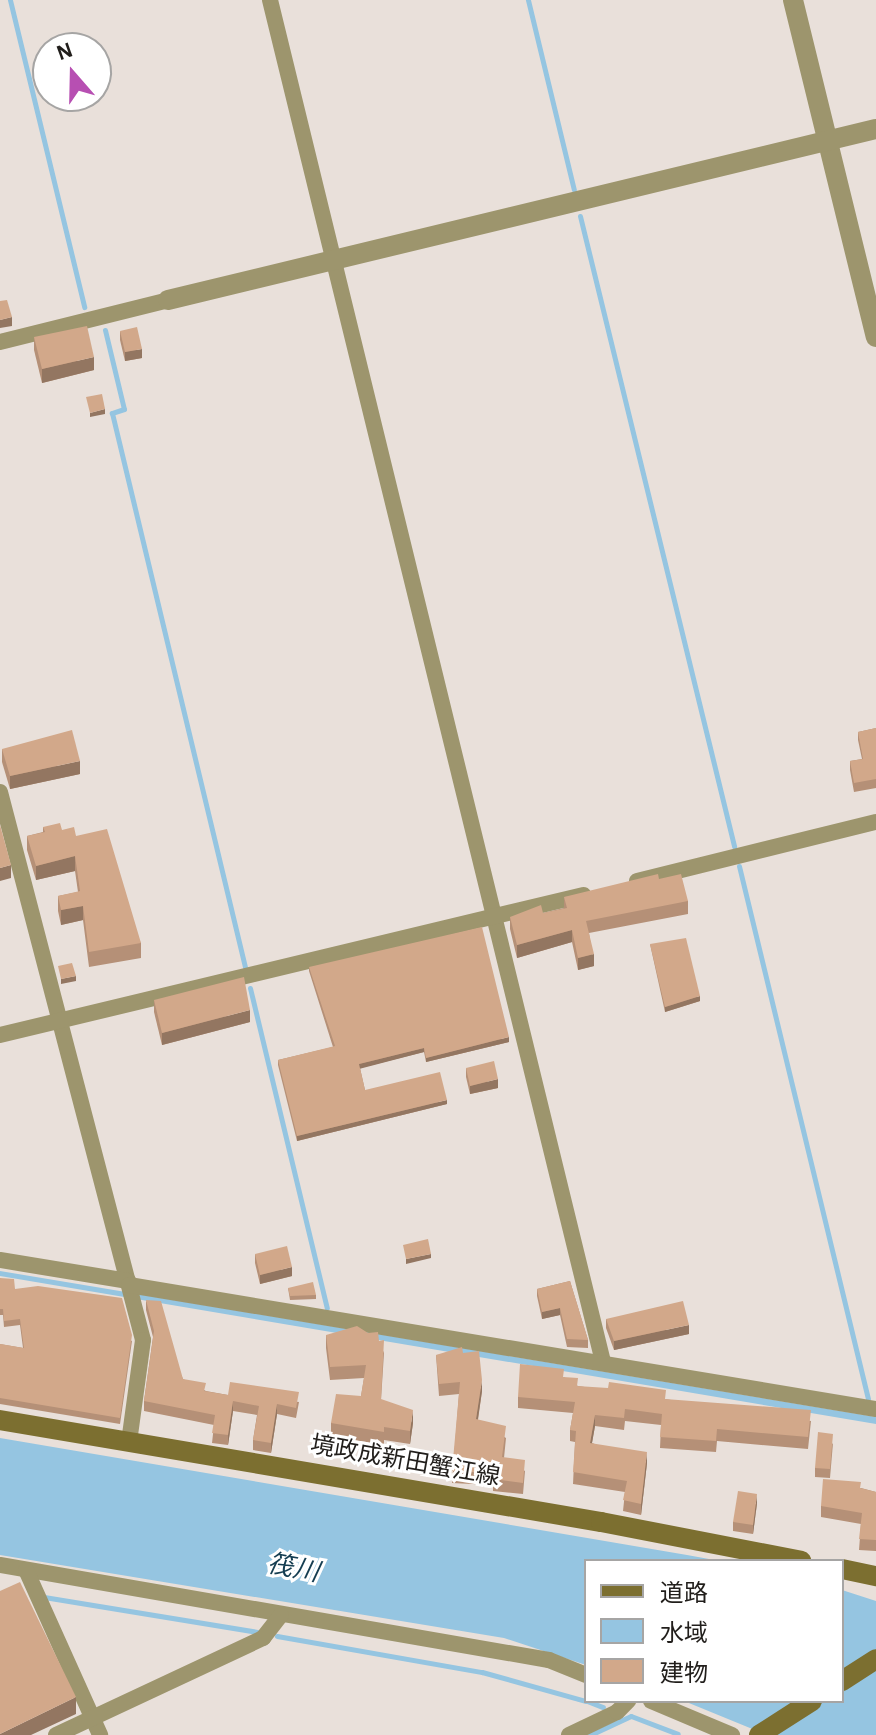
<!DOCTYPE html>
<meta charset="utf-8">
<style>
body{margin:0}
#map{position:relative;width:876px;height:1735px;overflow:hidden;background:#e9e0da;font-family:"Alegreya Sans","Noto Sans JP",sans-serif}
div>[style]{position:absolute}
.water>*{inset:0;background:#95c5e1}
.stream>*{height:5px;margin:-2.5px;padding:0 2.5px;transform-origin:2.5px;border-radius:2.5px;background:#95c5e1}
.minor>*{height:16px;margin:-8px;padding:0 8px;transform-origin:8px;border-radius:8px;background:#9d956d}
.tertiary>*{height:20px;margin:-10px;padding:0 10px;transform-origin:10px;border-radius:10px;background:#9d956d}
.secondary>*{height:20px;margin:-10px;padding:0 10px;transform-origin:10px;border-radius:10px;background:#7c6f30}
.wall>*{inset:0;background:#b59077}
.shaded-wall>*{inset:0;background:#937661}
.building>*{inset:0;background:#d2a88a}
span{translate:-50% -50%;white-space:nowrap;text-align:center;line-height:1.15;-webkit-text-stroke:6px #fff;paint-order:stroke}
.street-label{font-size:24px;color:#211e1b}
.water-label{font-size:26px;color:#143d51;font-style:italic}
.legend{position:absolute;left:584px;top:1559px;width:260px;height:144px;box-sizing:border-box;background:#fff;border:2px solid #a6a5a4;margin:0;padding:10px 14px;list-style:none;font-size:24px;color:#211e1b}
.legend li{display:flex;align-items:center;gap:16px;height:40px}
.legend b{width:40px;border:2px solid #a6a5a4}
.north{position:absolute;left:32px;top:32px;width:80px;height:80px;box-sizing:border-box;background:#fff;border:2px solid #a6a5a4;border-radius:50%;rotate:340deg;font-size:22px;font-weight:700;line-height:32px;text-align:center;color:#211e1b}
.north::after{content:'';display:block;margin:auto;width:28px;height:36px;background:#b74fb2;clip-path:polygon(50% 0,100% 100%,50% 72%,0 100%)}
</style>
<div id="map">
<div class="water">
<i style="clip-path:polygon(0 1271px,876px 1417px,876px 1424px,0 1276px)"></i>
<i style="clip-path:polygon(0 1438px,687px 1555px,720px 1561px,586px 1561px,586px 1665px,504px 1638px,0 1555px)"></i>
<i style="clip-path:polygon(842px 1590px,876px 1601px,876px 1735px,767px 1735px,684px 1701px,842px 1701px)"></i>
</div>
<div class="stream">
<i style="left:10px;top:0;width:316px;rotate:76.4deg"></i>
<i style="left:528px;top:0;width:195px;rotate:76.4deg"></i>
<i style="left:580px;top:216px;width:649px;rotate:76.26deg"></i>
<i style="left:105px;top:330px;width:81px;rotate:76.5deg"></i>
<i style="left:124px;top:409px;width:13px;rotate:162deg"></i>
<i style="left:112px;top:413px;width:570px;rotate:76.5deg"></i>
<i style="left:739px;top:866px;width:548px;rotate:76.39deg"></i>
<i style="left:250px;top:988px;width:329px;rotate:76.5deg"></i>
<i style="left:44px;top:1597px;width:216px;rotate:9.3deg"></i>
<i style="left:277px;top:1636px;width:208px;rotate:10deg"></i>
<i style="left:482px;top:1672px;width:108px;rotate:15.6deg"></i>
<i style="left:587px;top:1701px;width:17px;rotate:21deg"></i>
<i style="left:590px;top:1735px;width:45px;rotate:-24.9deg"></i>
<i style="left:631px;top:1716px;width:50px;rotate:21deg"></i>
</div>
<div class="minor">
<i style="left:270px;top:0;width:1402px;rotate:76.26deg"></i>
<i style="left:0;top:342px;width:173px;rotate:-14deg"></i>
<i style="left:0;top:792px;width:566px;rotate:75.37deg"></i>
<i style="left:143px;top:1340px;width:103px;rotate:97.8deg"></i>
<i style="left:637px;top:881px;width:246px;rotate:-13.9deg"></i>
<i style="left:0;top:1035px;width:600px;rotate:-13.5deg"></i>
<i style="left:0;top:1260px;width:130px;rotate:9.3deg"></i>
<i style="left:129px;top:1285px;width:757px;rotate:9.43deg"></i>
<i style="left:0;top:1565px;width:557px;rotate:9.82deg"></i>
<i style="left:549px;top:1660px;width:40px;rotate:22deg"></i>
<i style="left:26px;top:1570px;width:181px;rotate:65.8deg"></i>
<i style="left:651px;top:1701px;width:88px;rotate:22.8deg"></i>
<i style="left:56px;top:1735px;width:229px;rotate:-25.1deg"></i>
<i style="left:263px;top:1638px;width:29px;rotate:-52deg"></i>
<i style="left:569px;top:1735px;width:53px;rotate:-25.6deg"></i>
<i style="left:617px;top:1712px;width:16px;rotate:-45deg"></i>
</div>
<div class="tertiary">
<i style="left:793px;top:0;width:347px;rotate:76.2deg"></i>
<i style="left:168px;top:300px;width:728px;rotate:-13.58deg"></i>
</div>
<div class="secondary">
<i style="left:0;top:1420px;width:610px;rotate:9.63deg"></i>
<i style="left:601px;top:1522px;width:204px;rotate:11deg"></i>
<i style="left:842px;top:1569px;width:35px;rotate:12deg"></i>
<i style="left:842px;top:1681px;width:40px;rotate:-32.9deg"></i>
<i style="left:759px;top:1735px;width:63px;rotate:-32.7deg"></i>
</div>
<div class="wall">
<i style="clip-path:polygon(120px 331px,142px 358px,125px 361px,120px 340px)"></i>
<i style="clip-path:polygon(34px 337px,94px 370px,42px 383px,34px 350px)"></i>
<i style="clip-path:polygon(876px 728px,876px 788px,854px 792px,850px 770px,850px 761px,862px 759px,858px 740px,858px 732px)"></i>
<i style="clip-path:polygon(2px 749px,80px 774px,10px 789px,2px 762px)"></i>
<i style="clip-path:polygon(43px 827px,62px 830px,76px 836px,141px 943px,141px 958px,89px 967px,83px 920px,61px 925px,58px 911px,58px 896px,78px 892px,75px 871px,36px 880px,27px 850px,27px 836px,43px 832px)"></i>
<i style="clip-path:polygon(659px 879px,688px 901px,688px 914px,589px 933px,594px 966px,578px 970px,572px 942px,517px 958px,510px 929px,510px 917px,543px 913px,564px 908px,564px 897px)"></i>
<i style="clip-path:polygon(650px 944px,700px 1001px,665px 1012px)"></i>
<i style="clip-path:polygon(309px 967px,509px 1042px,426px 1062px,424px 1052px,360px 1068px,365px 1090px,447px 1104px,297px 1141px,278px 1065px,278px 1060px,333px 1047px,309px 971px)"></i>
<i style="clip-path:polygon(154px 1000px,250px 1022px,162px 1045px,154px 1012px)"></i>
<i style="clip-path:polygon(466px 1068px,498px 1088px,470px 1094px,466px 1077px)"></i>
<i style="clip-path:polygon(255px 1254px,292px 1276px,260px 1284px,255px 1263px)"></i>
<i style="clip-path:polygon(0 1278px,15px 1289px,132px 1341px,120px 1424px,0 1404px,0 1344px,23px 1348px,20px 1325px,4px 1327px,3px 1315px,0 1315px)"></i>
<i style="clip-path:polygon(570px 1281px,588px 1340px,588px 1348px,567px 1347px,560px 1315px,542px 1319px,537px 1296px,537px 1289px)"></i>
<i style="clip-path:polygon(288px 1288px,316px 1295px,316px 1299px,290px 1300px)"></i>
<i style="clip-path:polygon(146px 1300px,183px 1379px,206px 1391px,228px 1395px,299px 1402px,296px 1418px,277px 1414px,271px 1453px,253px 1450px,253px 1440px,257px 1415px,233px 1411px,228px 1445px,212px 1443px,214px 1425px,144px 1411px,144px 1401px,153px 1337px,146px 1310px)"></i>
<i style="clip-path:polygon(606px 1319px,689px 1334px,614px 1350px,606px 1328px)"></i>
<i style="clip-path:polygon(326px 1335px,379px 1341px,384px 1353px,381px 1400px,413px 1423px,410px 1444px,384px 1440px,384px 1445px,331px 1436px,331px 1423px,361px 1396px,364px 1378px,330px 1380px,326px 1348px)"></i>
<i style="clip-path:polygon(463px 1353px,482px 1391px,478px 1420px,506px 1438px,504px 1458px,525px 1471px,523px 1494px,493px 1491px,493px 1485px,452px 1483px,459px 1394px,439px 1396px,436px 1355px)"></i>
<i style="clip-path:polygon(564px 1377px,578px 1386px,811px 1421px,808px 1449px,717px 1441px,716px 1452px,660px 1448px,661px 1425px,625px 1421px,624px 1430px,595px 1426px,592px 1443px,647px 1463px,641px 1515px,623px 1511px,625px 1492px,573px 1484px,575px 1442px,570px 1441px,570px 1430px,573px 1413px,518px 1408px,518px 1397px)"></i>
<i style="clip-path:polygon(833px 1443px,830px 1478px,815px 1477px,815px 1468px)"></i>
<i style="clip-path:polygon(861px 1488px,876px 1492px,876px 1551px,859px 1550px,861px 1524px,821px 1517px,821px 1506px)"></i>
<i style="clip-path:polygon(757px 1503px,753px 1534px,733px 1531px,733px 1522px)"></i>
</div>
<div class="shaded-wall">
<i style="clip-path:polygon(12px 317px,12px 326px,0 328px,0 320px)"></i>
<i style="clip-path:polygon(142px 349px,142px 358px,125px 361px,125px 352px)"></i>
<i style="clip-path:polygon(94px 357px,94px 370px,42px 383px,42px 369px)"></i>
<i style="clip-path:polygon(105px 409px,105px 414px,90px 417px,90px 413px)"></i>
<i style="clip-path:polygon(80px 761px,80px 774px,10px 789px,10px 776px)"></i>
<i style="clip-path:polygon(75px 856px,75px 871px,36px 880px,36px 866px)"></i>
<i style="clip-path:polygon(11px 865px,11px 878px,0 881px,0 868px)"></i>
<i style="clip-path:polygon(83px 906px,83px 920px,61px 925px,61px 910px)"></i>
<i style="clip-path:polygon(572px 930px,572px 942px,517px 958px,517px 945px)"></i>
<i style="clip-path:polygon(594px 954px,594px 966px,578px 970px,578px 958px)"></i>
<i style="clip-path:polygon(76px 976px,76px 981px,61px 984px,61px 979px)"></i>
<i style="clip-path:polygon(700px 996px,700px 1001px,665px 1012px,665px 1007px)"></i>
<i style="clip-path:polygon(250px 1010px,250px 1022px,162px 1045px,162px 1033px)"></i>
<i style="clip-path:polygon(509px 1037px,509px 1042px,426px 1062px,426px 1058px)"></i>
<i style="clip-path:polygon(424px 1048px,424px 1052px,359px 1069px,359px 1064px)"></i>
<i style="clip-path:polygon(498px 1079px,498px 1088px,470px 1094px,470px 1086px)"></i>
<i style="clip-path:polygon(447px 1100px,447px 1104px,297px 1141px,297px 1136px)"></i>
<i style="clip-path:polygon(431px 1254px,431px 1258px,406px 1264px,406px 1259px)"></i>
<i style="clip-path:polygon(292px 1267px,292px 1276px,260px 1284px,260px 1275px)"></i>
<i style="clip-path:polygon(560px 1308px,560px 1315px,542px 1319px,542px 1312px)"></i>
<i style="clip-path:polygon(689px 1325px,689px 1334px,614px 1350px,614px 1341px)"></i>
<i style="clip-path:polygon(482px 1380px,482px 1391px,476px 1431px,476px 1419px)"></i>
<i style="clip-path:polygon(233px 1401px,233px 1411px,228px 1445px,228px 1435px)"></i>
<i style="clip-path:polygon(277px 1404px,277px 1414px,271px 1453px,271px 1443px)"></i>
<i style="clip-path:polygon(413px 1410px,413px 1423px,410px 1444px,410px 1431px)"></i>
<i style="clip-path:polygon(595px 1415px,595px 1426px,590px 1454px,590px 1443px)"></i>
<i style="clip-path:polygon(647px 1452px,647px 1463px,641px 1515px,641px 1504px)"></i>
<i style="clip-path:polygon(757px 1494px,757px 1503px,753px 1534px,753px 1525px)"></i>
<i style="clip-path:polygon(76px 1697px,76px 1714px,31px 1735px,0 1735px,0 1734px)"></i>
</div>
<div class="building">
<i style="clip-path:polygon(7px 300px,12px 317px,0 320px,0 301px)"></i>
<i style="clip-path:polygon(87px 326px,94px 357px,42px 369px,34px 337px)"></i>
<i style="clip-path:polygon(137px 327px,142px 349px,125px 352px,120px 331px)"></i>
<i style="clip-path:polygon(102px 394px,105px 409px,90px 413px,86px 397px)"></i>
<i style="clip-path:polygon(876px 728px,876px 779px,854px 783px,850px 761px,863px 759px,858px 732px)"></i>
<i style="clip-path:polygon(72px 730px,80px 761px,10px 776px,2px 749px)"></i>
<i style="clip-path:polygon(60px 823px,62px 830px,74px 827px,76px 836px,107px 829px,141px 943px,89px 952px,83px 906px,61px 910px,58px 896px,80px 891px,75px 856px,36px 866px,27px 836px,45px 832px,43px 827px)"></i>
<i style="clip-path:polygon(0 825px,11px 865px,0 868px)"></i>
<i style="clip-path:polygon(658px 874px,659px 879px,681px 874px,688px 901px,586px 921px,594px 954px,578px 958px,572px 930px,517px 945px,510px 917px,541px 905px,543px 913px,567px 908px,564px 897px)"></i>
<i style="clip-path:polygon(482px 927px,509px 1037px,426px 1058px,424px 1048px,359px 1064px,365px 1090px,440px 1072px,447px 1100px,297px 1136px,278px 1060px,335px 1046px,309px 967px)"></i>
<i style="clip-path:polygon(686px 938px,700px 996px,665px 1007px,650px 944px)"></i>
<i style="clip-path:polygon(72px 963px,76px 976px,61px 979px,58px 966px)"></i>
<i style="clip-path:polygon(244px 977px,250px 1010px,162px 1033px,154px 1000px)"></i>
<i style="clip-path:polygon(494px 1061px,498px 1079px,470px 1086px,466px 1068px)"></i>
<i style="clip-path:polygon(428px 1239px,431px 1254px,406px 1259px,403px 1245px)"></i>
<i style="clip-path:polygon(287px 1246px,292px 1267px,260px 1275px,255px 1254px)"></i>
<i style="clip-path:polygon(0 1278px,14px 1279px,15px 1289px,38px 1286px,122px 1298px,132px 1335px,120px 1418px,0 1398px,0 1344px,24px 1348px,20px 1319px,4px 1321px,3px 1309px,0 1309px)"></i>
<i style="clip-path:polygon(570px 1281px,588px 1340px,567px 1339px,560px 1308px,542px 1312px,537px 1289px)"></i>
<i style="clip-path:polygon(313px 1282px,316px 1295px,290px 1296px,288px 1288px)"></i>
<i style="clip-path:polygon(146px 1300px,161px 1301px,183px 1379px,206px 1383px,204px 1391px,228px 1395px,230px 1382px,299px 1392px,296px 1408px,277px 1404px,271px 1443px,253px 1440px,259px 1406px,233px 1401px,228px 1435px,212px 1433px,215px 1415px,144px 1401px,154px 1331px)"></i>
<i style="clip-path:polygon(683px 1301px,689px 1325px,614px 1341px,606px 1319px)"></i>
<i style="clip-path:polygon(357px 1326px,368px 1333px,378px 1332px,379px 1341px,384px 1340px,381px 1399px,413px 1410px,410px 1431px,384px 1427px,384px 1432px,331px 1423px,336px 1394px,361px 1396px,366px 1365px,330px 1367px,326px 1335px)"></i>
<i style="clip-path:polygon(462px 1347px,463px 1353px,479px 1351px,482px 1380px,476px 1419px,506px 1426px,502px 1457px,525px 1460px,523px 1483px,493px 1479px,494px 1473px,452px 1471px,460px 1382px,439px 1384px,436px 1355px)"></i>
<i style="clip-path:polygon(520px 1364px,564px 1369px,563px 1377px,578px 1378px,577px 1386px,608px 1388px,609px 1382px,666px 1390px,665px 1399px,811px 1410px,808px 1437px,717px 1429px,716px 1441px,660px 1437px,662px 1414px,625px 1409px,624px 1418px,595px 1415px,590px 1443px,647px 1452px,641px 1504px,623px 1500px,627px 1481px,573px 1472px,576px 1431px,570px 1430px,575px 1402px,518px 1397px)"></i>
<i style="clip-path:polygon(818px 1432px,833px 1434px,830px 1469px,815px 1468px)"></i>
<i style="clip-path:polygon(823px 1479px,861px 1482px,860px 1488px,876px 1492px,876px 1540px,859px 1539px,862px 1513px,821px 1506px)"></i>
<i style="clip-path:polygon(738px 1491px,757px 1494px,753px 1525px,733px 1522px)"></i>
<i style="clip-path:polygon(20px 1582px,76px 1697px,0 1734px,0 1591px)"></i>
</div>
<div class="street-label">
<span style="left:405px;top:1462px;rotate:10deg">境政成新田蟹江線</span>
</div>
<div class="water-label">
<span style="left:293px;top:1569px;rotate:11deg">筏川</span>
</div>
<ul class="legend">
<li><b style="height:10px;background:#7c6f30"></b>道路</li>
<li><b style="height:22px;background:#95c5e1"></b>水域</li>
<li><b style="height:22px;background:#d2a88a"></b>建物</li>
</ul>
<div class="north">N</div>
</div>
